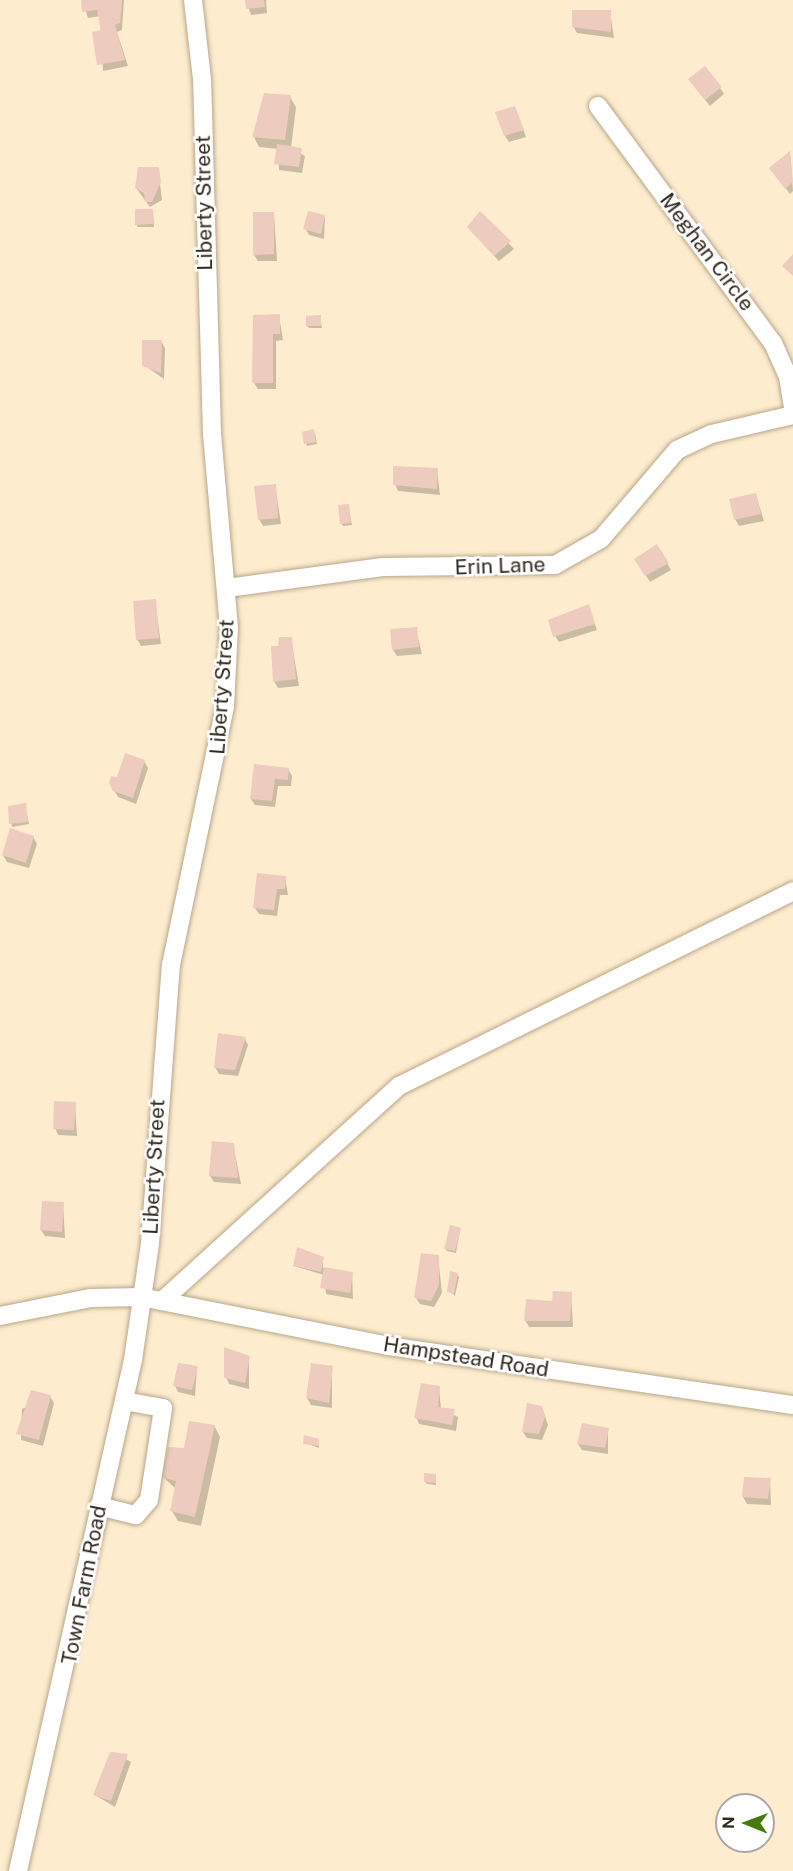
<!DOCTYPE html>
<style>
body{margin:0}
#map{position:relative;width:793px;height:1871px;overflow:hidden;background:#fdecce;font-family:"Public Sans",sans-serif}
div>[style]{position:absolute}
.shadow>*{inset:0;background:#0003}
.building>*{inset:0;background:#edcbbe}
.roads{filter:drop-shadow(0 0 2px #b8a78b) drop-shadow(0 0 2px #b8a78b)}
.minor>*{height:18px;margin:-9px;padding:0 9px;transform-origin:9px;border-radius:9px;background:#fff}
span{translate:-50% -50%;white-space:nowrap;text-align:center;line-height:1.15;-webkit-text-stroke:5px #fff;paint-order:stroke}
.street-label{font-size:21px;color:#2f291e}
.north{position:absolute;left:715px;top:1793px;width:60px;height:60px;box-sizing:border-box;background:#fff;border:2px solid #aca9a5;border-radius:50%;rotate:271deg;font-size:16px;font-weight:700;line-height:24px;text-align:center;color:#2f291e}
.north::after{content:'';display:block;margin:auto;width:21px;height:27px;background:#457a09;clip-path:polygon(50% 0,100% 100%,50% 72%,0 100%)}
</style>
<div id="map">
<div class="shadow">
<i style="clip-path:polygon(82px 0,124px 0,122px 30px,117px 32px,128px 66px,103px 71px,100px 16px,88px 18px)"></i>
<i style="clip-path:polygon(246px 0,266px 0,267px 13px,251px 15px)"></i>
<i style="clip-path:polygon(610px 12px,614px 38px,577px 33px,573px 26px)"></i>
<i style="clip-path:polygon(694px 86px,720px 88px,724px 94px,710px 106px)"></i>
<i style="clip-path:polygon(290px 97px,296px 107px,291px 148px,305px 156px,302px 173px,279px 170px,278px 149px,259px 147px,254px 137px)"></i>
<i style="clip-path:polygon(515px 108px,526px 137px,509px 142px,505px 136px)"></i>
<i style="clip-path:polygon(790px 153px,793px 191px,790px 194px,775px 174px)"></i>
<i style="clip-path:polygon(158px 168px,162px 200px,150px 207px,136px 188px)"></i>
<i style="clip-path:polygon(153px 210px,154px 227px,138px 227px,136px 224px)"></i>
<i style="clip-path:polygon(274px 213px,277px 261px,258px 261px,254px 255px)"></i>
<i style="clip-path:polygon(480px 213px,514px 249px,499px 261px,468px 227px)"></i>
<i style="clip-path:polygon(325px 217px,324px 239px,309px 235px,305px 228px)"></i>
<i style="clip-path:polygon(279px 316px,283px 340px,276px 341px,276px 389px,258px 389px,254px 383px)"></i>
<i style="clip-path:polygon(320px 317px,322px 328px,309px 328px,307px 326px)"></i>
<i style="clip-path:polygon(161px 341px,165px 348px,164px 379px,144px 365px)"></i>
<i style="clip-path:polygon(315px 433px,317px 444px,307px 446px,306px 443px)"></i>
<i style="clip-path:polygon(437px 470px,440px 495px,398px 491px,395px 484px)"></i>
<i style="clip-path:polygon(275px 485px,281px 524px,263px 526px,259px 519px)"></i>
<i style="clip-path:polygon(756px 495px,764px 521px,739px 526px,735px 519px)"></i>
<i style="clip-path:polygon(348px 506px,352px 525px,343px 526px,341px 523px)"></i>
<i style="clip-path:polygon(657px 546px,671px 570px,650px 582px,636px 560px)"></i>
<i style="clip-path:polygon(155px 601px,161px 644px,141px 646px,137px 639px)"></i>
<i style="clip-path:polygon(588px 606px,597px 630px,559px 642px,555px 636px)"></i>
<i style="clip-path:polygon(416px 629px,422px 654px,397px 656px,393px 650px)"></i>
<i style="clip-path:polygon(291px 638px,299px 686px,278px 688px,274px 681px)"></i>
<i style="clip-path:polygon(144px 761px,148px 768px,136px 804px,118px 797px,114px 790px)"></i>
<i style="clip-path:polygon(256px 766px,288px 769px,292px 776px,291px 786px,278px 786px,275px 807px,255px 805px,251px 799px)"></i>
<i style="clip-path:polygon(25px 805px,29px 824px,12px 827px,9px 807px)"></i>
<i style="clip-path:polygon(33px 837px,37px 844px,29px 868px,7px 862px,3px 855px)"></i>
<i style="clip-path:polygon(285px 877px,288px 895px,280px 895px,277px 916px,259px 914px,255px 908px)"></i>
<i style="clip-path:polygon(245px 1039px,248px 1045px,238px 1076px,219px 1074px,215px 1067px)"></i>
<i style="clip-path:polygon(75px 1104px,77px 1136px,58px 1135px,55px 1128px)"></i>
<i style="clip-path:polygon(233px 1144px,241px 1184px,214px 1182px,210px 1176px)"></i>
<i style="clip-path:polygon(63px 1203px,65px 1238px,45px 1236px,41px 1230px)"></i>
<i style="clip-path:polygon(460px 1230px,456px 1253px,447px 1251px,446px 1249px)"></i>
<i style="clip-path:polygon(438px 1256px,442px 1293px,434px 1307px,420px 1304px,416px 1298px)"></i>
<i style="clip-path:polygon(323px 1258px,323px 1268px,352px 1273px,353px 1299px,326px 1294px,324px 1275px,294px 1266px)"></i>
<i style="clip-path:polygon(457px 1274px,459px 1277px,455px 1296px,449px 1291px)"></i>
<i style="clip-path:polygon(571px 1293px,573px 1327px,529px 1327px,525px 1320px)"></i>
<i style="clip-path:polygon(249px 1357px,249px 1389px,229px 1384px,226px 1377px)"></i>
<i style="clip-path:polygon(197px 1367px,195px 1396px,178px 1392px,175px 1386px)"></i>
<i style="clip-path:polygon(332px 1367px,332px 1408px,311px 1405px,307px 1398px)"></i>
<i style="clip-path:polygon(439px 1387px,441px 1409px,458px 1417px,456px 1431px,419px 1424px,416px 1417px)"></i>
<i style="clip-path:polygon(50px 1396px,54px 1403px,43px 1446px,21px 1440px,22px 1409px)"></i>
<i style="clip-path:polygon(542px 1407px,548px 1425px,542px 1440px,527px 1438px,523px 1432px)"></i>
<i style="clip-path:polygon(215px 1427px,220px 1437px,201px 1526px,178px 1521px,172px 1511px,176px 1489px,163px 1477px,185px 1449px)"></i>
<i style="clip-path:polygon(608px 1429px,608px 1454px,582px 1450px,578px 1444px)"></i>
<i style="clip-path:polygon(318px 1440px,319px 1448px,305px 1443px)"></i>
<i style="clip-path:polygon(435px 1476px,436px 1485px,427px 1484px,425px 1481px)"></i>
<i style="clip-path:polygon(770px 1480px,771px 1505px,747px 1504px,743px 1497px)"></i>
<i style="clip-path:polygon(113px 1752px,131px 1762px,115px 1807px,95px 1795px)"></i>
</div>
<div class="building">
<i style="clip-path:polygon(81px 0,122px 0,120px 23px,115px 25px,125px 60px,97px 65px,92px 32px,101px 30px,97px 10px,82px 12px)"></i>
<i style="clip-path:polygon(245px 0,264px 0,265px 7px,246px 9px)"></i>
<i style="clip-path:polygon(572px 10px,611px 10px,611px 32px,572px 27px)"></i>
<i style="clip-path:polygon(705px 66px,722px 87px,705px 100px,688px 79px)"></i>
<i style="clip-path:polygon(264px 93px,291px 95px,285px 140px,252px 137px)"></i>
<i style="clip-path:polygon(515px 106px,524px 130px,504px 136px,495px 112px)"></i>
<i style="clip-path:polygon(277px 144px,302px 148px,299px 167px,274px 164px)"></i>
<i style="clip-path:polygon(790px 151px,793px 182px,785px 189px,769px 168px)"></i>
<i style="clip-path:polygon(138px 167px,159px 167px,161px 182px,152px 202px,145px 202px,144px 193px,135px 188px)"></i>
<i style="clip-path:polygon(135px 209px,153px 209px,153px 224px,135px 225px)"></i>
<i style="clip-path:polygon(308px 211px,325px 215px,321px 234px,303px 229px)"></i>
<i style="clip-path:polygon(480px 211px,511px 241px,494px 256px,467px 227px)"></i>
<i style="clip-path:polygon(253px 212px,274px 212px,274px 254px,253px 255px)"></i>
<i style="clip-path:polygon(793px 254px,793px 276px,782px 266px)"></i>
<i style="clip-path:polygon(280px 314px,280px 334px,273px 334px,273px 383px,252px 383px,253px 315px)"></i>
<i style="clip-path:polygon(321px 315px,321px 326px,306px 326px,306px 316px)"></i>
<i style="clip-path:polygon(142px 340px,162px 340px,161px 373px,142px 366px)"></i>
<i style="clip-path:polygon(314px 429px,316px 442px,304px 444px,302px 432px)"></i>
<i style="clip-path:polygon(393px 466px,438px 468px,437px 489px,393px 485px)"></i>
<i style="clip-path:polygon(276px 484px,278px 518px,258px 520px,254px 486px)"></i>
<i style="clip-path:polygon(756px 493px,761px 514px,734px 520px,729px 499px)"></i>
<i style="clip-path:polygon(349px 504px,351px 523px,340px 524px,338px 505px)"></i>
<i style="clip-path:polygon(657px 544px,669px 563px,645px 576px,634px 559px)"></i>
<i style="clip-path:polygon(156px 599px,159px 638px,136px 640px,133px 601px)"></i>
<i style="clip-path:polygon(589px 604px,595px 624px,553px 637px,548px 620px)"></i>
<i style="clip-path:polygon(417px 627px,419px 647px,392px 650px,390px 629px)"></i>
<i style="clip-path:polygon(279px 637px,292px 637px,296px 679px,273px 682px,271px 646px,278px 646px)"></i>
<i style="clip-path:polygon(125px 753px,145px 760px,133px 798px,113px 791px,109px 783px,111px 776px,117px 777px)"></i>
<i style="clip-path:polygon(254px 764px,289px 768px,288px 780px,275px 779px,272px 801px,250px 799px)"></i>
<i style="clip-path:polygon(26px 803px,28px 822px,9px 824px,8px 806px)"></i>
<i style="clip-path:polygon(10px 828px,34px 836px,26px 863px,2px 855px)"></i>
<i style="clip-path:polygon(257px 873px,286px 876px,285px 889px,277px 889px,274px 910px,253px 908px)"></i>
<i style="clip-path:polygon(218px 1033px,246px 1037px,235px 1070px,214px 1068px)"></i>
<i style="clip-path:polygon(54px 1101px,76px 1102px,74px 1130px,53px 1129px)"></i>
<i style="clip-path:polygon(212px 1141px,234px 1143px,238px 1178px,209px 1176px)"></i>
<i style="clip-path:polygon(42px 1201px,64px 1202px,62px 1232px,40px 1230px)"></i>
<i style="clip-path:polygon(450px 1225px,461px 1228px,455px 1251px,444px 1249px)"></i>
<i style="clip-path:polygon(297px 1247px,324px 1257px,321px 1272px,293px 1266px)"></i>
<i style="clip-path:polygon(421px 1253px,439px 1255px,439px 1285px,431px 1301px,414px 1298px)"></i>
<i style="clip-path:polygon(324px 1267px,353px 1272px,350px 1293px,320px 1288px)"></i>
<i style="clip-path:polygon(450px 1271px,458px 1273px,454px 1294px,447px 1292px)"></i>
<i style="clip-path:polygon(553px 1291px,572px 1292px,570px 1321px,524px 1321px,526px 1299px,552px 1301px)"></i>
<i style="clip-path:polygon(224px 1347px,250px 1356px,245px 1383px,224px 1378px)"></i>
<i style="clip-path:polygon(178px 1363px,198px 1366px,192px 1390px,173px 1386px)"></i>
<i style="clip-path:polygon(311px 1363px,333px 1366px,329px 1403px,306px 1398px)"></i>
<i style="clip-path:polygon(421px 1383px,440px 1386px,438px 1407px,455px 1409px,452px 1425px,414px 1418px)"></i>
<i style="clip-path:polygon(31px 1390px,51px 1395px,39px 1440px,16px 1434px)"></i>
<i style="clip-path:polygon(527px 1403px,542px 1406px,545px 1417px,539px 1434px,522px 1432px)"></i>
<i style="clip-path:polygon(189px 1421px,215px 1425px,195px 1517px,170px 1511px,176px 1481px,162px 1477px,168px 1447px,184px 1448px)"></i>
<i style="clip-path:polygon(582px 1423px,609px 1428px,605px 1448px,577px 1444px)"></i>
<i style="clip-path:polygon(304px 1435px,319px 1439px,318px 1446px,303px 1444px)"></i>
<i style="clip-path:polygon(424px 1473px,436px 1474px,436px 1483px,424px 1482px)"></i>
<i style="clip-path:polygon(744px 1477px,771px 1478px,768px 1499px,742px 1497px)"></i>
<i style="clip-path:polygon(110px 1752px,128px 1754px,111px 1801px,93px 1795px)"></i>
</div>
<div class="roads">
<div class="minor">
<i style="left:598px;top:106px;width:295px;rotate:53.6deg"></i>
<i style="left:773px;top:343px;width:36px;rotate:66deg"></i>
<i style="left:788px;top:376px;width:32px;rotate:81deg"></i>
<i style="left:227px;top:588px;width:157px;rotate:-7.7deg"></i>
<i style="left:383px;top:567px;width:172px;rotate:-0.7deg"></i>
<i style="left:555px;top:565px;width:53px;rotate:-29.5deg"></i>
<i style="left:601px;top:539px;width:117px;rotate:-49.5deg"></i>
<i style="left:677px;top:450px;width:38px;rotate:-25deg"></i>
<i style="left:712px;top:434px;width:83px;rotate:-13.2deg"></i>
<i style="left:163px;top:1300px;width:319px;rotate:-42.2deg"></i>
<i style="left:399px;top:1086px;width:440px;rotate:-26.3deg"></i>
<i style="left:0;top:1316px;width:93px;rotate:-11.2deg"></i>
<i style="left:91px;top:1298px;width:50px;rotate:-1.1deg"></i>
<i style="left:141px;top:1297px;width:252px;rotate:11.2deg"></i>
<i style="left:388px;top:1346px;width:409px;rotate:8.3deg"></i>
<i style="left:99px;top:1506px;width:38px;rotate:14deg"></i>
<i style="left:136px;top:1515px;width:20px;rotate:-49deg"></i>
<i style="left:149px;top:1500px;width:93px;rotate:-81.3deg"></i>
<i style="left:163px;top:1408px;width:39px;rotate:-170deg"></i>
<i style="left:18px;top:1871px;width:524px;rotate:-77.32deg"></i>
<i style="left:133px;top:1360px;width:118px;rotate:-81.7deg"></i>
<i style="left:150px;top:1243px;width:279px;rotate:-85.7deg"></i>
<i style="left:171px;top:965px;width:265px;rotate:-78.2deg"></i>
<i style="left:225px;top:706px;width:78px;rotate:-87.1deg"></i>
<i style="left:229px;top:628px;width:195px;rotate:-95deg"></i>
<i style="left:212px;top:434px;width:355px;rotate:-91.6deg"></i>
<i style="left:202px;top:79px;width:80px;rotate:-96.5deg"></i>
</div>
</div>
<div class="street-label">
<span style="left:204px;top:203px;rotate:-91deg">Liberty Street</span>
<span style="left:707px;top:252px;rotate:53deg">Meghan Circle</span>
<span style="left:500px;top:566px;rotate:-2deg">Erin Lane</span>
<span style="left:222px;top:687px;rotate:-86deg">Liberty Street</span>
<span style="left:154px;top:1167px;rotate:-87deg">Liberty Street</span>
<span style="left:466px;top:1357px;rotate:9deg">Hampstead Road</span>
<span style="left:84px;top:1585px;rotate:-79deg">Town Farm Road</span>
</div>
<div class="north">N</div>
</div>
